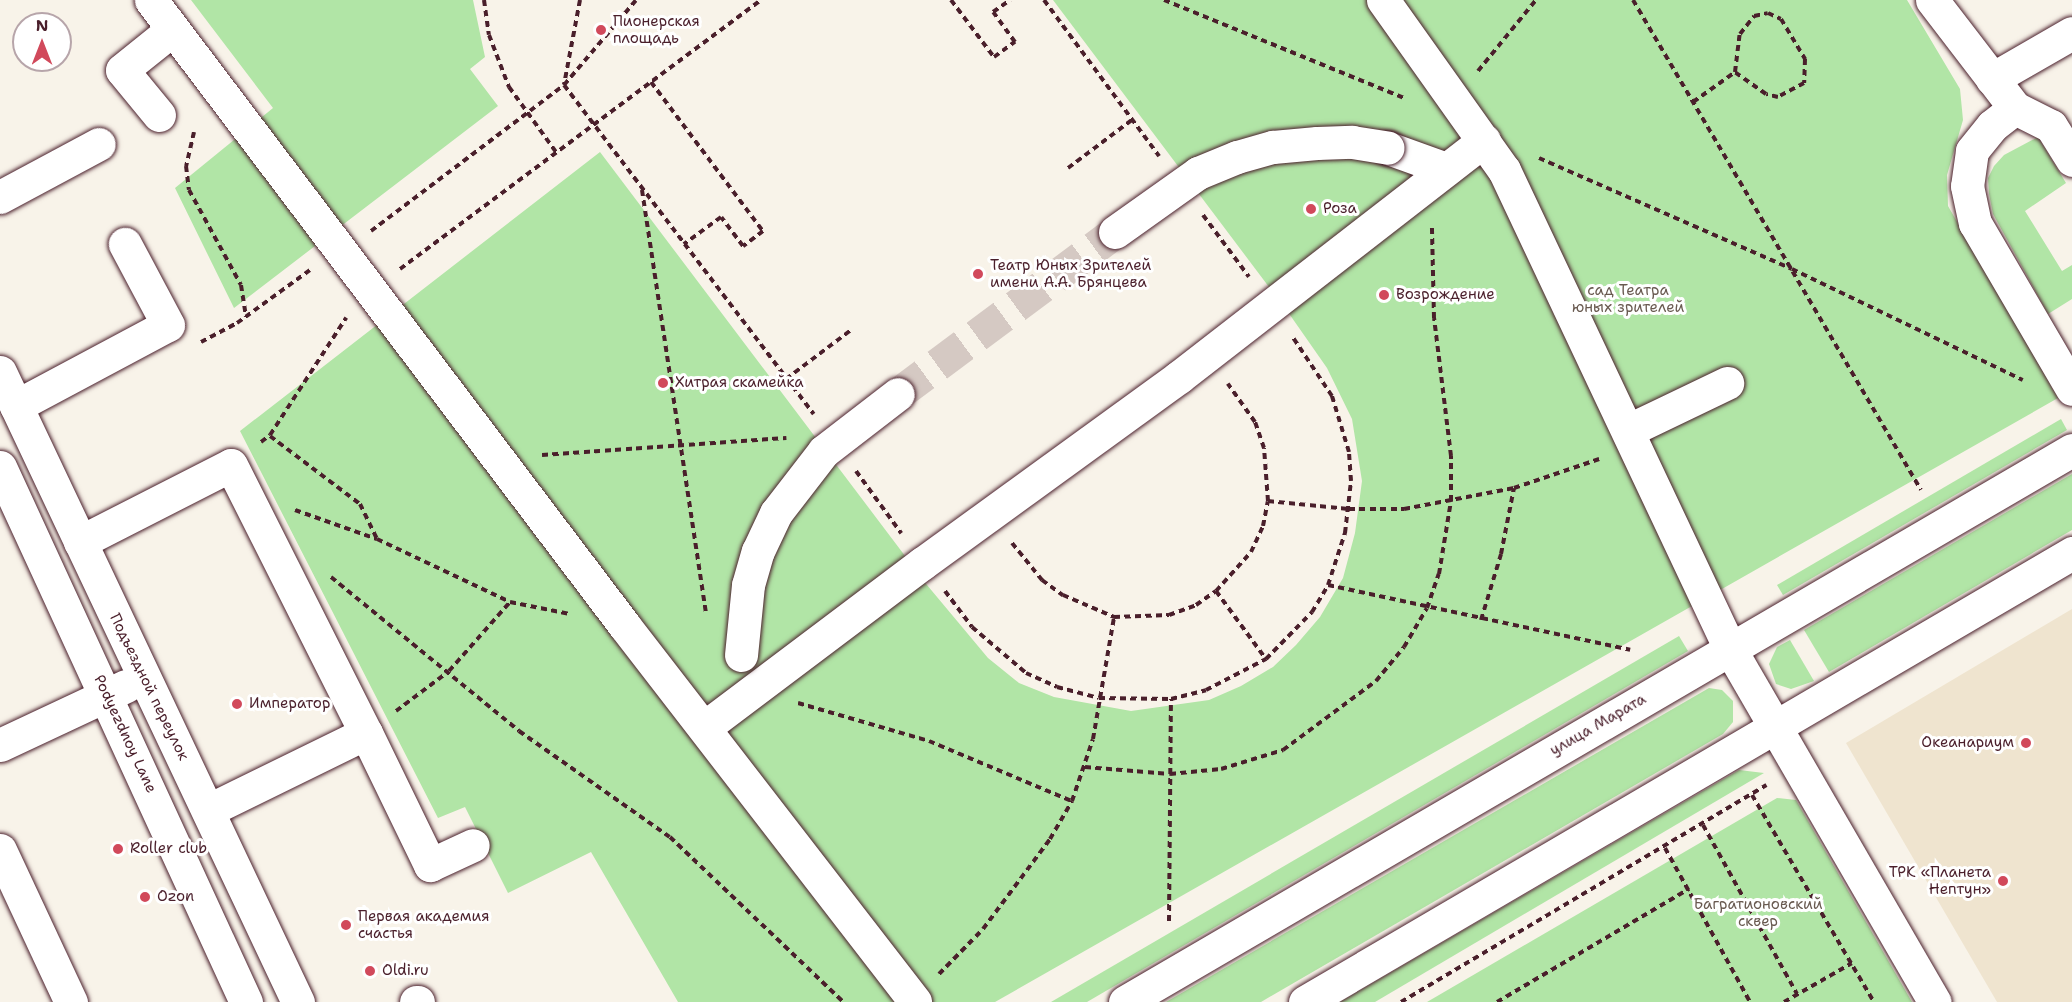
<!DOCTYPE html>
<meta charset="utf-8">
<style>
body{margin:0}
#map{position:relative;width:2072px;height:1002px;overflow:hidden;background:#f8f3e9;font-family:"Shantell Sans",sans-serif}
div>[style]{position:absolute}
.built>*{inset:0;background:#efe4cf}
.green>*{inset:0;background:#b1e5a6}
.minor-tunnel>*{height:33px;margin-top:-16.5px;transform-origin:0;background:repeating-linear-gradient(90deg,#d5c9c3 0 33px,transparent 0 49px)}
.path>*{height:4px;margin-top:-2px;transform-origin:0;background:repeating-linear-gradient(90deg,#4a1f2b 0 6px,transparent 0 10.5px)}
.roads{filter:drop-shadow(0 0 2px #4a1f2b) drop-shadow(0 0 2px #4a1f2b)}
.minor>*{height:33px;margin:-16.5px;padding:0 16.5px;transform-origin:16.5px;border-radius:16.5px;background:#fff}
.bridges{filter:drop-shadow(0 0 2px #4a1f2b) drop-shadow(0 0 2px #4a1f2b)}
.minor-bridge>*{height:33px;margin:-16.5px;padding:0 16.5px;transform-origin:16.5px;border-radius:16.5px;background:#fff}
.dots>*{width:16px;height:16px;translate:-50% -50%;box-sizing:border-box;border:3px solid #fff;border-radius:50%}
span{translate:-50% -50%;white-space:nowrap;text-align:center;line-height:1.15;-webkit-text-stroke:6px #fff;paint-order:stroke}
.poi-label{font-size:15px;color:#4a1f2b}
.left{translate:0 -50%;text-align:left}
.right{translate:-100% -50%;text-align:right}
.park-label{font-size:15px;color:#695a50}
.street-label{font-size:15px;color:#4a1f2b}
.north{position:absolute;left:12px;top:12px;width:60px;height:60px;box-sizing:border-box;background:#fff;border:2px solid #b7a5aa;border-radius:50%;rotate:0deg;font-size:16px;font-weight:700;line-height:24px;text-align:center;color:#4a1f2b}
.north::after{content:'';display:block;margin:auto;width:21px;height:27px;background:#d1495b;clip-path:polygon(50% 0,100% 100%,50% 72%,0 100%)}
</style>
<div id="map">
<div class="built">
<i style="clip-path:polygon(2072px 609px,2072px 1002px,1997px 1002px,1846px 743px)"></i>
</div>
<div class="green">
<i style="clip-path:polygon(191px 0,473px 0,485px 57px,470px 69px,498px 106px,234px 308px,175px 188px,273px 108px)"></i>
<i style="clip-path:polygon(1053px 0,1907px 0,1960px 89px,1963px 120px,1947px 175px,1948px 206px,2058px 398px,995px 1002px,678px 1002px,591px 852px,508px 893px,465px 807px,438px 818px,240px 431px,600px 152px,927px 585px,988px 658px,1019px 683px,1054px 697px,1131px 711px,1209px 700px,1241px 686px,1273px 667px,1296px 645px,1320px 617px,1343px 578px,1355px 533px,1362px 481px,1352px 419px,1327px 368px,1290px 315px)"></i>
<i style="clip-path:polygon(2038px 137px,2066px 183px,2025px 211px,2062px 271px,2072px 265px,2072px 299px,2048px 314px,1993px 214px,1989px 194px,1988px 178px,1994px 166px,2004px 155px)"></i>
<i style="clip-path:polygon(2061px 419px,2067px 430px,1783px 595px,1777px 585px)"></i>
<i style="clip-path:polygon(2072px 474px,2072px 530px,1829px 672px,1804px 630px)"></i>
<i style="clip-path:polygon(1679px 636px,1688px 651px,1087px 1002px,1051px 1002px)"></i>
<i style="clip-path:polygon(1790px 640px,1814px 681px,1791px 689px,1776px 684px,1769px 664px,1777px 647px)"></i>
<i style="clip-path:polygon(1709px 688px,1722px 690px,1733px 701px,1733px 722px,1723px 734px,1261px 1002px,1166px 1002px)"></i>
<i style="clip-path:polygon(1739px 770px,1764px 773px,1375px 1002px,1340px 1002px)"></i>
<i style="clip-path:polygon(1777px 798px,1796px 800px,1912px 1002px,1427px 1002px)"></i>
</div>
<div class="minor-tunnel">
<i style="left:898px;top:394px;width:271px;rotate:-36.7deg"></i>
</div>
<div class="path">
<i style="left:484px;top:0;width:35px;rotate:82deg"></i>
<i style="left:489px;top:35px;width:56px;rotate:69deg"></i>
<i style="left:509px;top:87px;width:80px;rotate:54.1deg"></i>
<i style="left:580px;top:0;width:86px;rotate:100.7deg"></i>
<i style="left:564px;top:85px;width:413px;rotate:52.8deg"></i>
<i style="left:951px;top:0;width:71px;rotate:53deg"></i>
<i style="left:994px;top:57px;width:26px;rotate:-36deg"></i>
<i style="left:1015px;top:42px;width:37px;rotate:-126deg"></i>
<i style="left:993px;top:12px;width:21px;rotate:-35deg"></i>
<i style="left:1044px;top:0;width:194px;rotate:53.6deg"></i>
<i style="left:1164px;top:0;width:261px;rotate:22.2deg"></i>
<i style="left:1633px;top:0;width:568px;rotate:59.55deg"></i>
<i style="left:1478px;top:71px;width:92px;rotate:-50.8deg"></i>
<i style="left:651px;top:82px;width:186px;rotate:53.1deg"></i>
<i style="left:763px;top:231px;width:25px;rotate:143deg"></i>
<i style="left:743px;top:246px;width:36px;rotate:-127deg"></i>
<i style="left:721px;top:217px;width:46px;rotate:143.9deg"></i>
<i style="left:1693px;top:102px;width:52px;rotate:-35.5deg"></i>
<i style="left:1735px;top:72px;width:38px;rotate:-83deg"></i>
<i style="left:1740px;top:34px;width:23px;rotate:-52deg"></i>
<i style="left:1754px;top:16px;width:14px;rotate:-12deg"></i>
<i style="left:1768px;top:13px;width:14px;rotate:25deg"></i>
<i style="left:1781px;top:19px;width:47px;rotate:59deg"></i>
<i style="left:1805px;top:59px;width:24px;rotate:92deg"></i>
<i style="left:1804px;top:83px;width:30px;rotate:152deg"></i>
<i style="left:1778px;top:97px;width:12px;rotate:-166deg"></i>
<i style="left:1766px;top:94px;width:38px;rotate:-145deg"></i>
<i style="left:194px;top:132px;width:35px;rotate:103deg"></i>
<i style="left:186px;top:166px;width:24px;rotate:83deg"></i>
<i style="left:189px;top:190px;width:108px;rotate:61.3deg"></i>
<i style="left:241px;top:285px;width:32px;rotate:81deg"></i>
<i style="left:1539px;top:158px;width:276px;rotate:23.7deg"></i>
<i style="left:1792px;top:269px;width:256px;rotate:25.7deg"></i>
<i style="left:1068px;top:168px;width:80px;rotate:-36.9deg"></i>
<i style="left:642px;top:190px;width:428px;rotate:81.4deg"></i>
<i style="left:1203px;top:215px;width:77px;rotate:53.4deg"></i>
<i style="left:371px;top:231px;width:242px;rotate:-37.1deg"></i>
<i style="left:564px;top:85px;width:111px;rotate:-49.7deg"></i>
<i style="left:400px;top:269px;width:450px;rotate:-36.7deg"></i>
<i style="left:201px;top:342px;width:41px;rotate:-27.8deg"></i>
<i style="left:237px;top:323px;width:90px;rotate:-36deg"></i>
<i style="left:786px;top:379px;width:81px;rotate:-37deg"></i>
<i style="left:270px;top:436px;width:113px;rotate:37.1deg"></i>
<i style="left:360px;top:504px;width:39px;rotate:64deg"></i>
<i style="left:261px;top:442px;width:11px;rotate:-38deg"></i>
<i style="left:270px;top:435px;width:140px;rotate:-57deg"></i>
<i style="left:542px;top:455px;width:245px;rotate:-4deg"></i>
<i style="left:856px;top:471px;width:77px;rotate:54deg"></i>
<i style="left:1268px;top:501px;width:81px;rotate:5.6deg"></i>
<i style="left:1349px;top:509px;width:55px"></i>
<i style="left:1404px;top:509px;width:112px;rotate:-10.8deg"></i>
<i style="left:1514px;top:488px;width:90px;rotate:-18.8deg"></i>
<i style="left:295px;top:510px;width:87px;rotate:19.5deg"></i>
<i style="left:377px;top:539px;width:147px;rotate:25.3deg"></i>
<i style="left:510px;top:602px;width:61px;rotate:11.3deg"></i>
<i style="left:1012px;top:543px;width:48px;rotate:51deg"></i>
<i style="left:1042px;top:580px;width:26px;rotate:36deg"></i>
<i style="left:1063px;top:595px;width:56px;rotate:23.3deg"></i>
<i style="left:1114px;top:617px;width:55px;rotate:-2.1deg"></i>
<i style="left:1169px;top:615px;width:29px;rotate:-20deg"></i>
<i style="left:1196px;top:605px;width:24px;rotate:-35deg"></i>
<i style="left:1216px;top:591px;width:52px;rotate:-48.1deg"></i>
<i style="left:1251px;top:552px;width:29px;rotate:-65deg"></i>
<i style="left:1263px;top:526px;width:25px;rotate:-79deg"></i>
<i style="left:1268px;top:501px;width:53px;rotate:-94.3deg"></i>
<i style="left:1264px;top:448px;width:28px;rotate:-109deg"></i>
<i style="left:1255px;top:422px;width:47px;rotate:-125.4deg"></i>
<i style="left:331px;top:577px;width:243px;rotate:39.3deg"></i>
<i style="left:519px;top:731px;width:184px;rotate:35.1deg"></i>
<i style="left:670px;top:837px;width:239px;rotate:43.6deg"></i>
<i style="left:1328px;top:585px;width:309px;rotate:12.1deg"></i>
<i style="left:945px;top:591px;width:45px;rotate:53.1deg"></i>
<i style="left:972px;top:627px;width:71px;rotate:40.4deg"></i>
<i style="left:1026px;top:673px;width:34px;rotate:24deg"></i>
<i style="left:1057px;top:687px;width:43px;rotate:14.7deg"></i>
<i style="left:1099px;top:698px;width:72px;rotate:0.8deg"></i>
<i style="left:1171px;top:699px;width:36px;rotate:-14deg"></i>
<i style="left:1206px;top:690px;width:68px;rotate:-27.3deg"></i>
<i style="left:1266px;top:659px;width:66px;rotate:-45.6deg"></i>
<i style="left:1312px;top:612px;width:31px;rotate:-59deg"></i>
<i style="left:1328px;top:585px;width:55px;rotate:-71.9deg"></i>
<i style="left:1345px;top:533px;width:52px;rotate:-83.4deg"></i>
<i style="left:1351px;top:481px;width:29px;rotate:-94deg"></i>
<i style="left:1349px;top:452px;width:59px;rotate:-106.9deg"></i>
<i style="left:1332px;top:396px;width:72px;rotate:-123.7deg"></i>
<i style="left:1216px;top:591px;width:84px;rotate:53.7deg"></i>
<i style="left:1481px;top:620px;width:69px;rotate:-73.1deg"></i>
<i style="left:1501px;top:554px;width:67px;rotate:-78.9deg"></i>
<i style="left:798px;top:703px;width:136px;rotate:16.2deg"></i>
<i style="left:929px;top:741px;width:155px;rotate:22.8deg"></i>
<i style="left:396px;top:711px;width:66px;rotate:-37deg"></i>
<i style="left:449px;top:671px;width:92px;rotate:-48.5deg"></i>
<i style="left:1085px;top:767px;width:85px;rotate:4.7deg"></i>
<i style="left:1170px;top:774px;width:51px;rotate:-5.6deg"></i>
<i style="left:1221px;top:769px;width:65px;rotate:-17deg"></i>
<i style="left:1283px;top:750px;width:116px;rotate:-36.6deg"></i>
<i style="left:1376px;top:681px;width:44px;rotate:-50.5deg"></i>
<i style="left:1404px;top:647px;width:45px;rotate:-59.5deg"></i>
<i style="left:1427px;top:608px;width:36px;rotate:-71deg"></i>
<i style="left:1439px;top:574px;width:74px;rotate:-80.7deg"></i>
<i style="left:1451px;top:501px;width:45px;rotate:-90deg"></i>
<i style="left:1451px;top:456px;width:139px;rotate:-97deg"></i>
<i style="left:1434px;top:318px;width:90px;rotate:-91.3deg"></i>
<i style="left:1752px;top:795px;width:240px;rotate:59.5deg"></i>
<i style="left:1703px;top:825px;width:193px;rotate:60.9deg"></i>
<i style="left:1665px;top:848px;width:176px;rotate:61.1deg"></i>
<i style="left:1169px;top:921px;width:222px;rotate:-89.5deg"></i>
<i style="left:939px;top:974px;width:63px;rotate:-45.6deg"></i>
<i style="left:983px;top:929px;width:112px;rotate:-53.3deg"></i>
<i style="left:1050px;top:839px;width:44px;rotate:-59.9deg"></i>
<i style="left:1072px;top:801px;width:65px;rotate:-71.3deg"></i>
<i style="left:1093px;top:739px;width:124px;rotate:-80.2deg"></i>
<i style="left:1401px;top:1002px;width:425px;rotate:-30.7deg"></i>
<i style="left:1497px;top:1002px;width:223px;rotate:-30.5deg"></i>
<i style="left:1784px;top:1002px;width:78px;rotate:-29.8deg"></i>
</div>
<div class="roads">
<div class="minor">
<i style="left:151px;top:0;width:784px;rotate:52.88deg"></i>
<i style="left:624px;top:625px;width:476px;rotate:52.3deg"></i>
<i style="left:1383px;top:0;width:209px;rotate:54.6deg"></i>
<i style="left:1504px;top:170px;width:530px;rotate:64.74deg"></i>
<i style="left:1730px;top:649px;width:408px;rotate:59.9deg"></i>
<i style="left:1932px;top:0;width:136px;rotate:52.5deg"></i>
<i style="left:2015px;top:108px;width:29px;rotate:142deg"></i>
<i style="left:1992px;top:126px;width:32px;rotate:129deg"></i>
<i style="left:1972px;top:151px;width:35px;rotate:98deg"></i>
<i style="left:1967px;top:186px;width:38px;rotate:78deg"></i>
<i style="left:1975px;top:223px;width:192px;rotate:59.7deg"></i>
<i style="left:1992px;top:79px;width:92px;rotate:-29.9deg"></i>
<i style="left:2015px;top:108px;width:40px;rotate:26.6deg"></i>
<i style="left:2051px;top:126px;width:40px;rotate:58deg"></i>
<i style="left:159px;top:115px;width:58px;rotate:-129.4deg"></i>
<i style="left:122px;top:70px;width:65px;rotate:-38.8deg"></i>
<i style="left:1388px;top:148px;width:62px;rotate:19.9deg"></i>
<i style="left:0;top:197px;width:112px;rotate:-28.2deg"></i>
<i style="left:0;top:372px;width:697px;rotate:64.69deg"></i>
<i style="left:16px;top:406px;width:172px;rotate:-28.1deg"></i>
<i style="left:168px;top:325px;width:92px;rotate:-118deg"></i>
<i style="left:1629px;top:430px;width:109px;rotate:-25.6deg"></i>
<i style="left:0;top:467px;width:589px;rotate:65.31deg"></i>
<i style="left:80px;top:542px;width:169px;rotate:-27deg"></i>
<i style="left:231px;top:465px;width:300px;rotate:63.3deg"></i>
<i style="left:366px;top:733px;width:175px;rotate:153.9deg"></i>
<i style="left:705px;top:727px;width:273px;rotate:-37deg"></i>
<i style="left:923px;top:563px;width:316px;rotate:-36deg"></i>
<i style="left:1179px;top:377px;width:386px;rotate:-37.8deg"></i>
<i style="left:366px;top:733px;width:147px;rotate:64.1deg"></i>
<i style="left:430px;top:865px;width:47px;rotate:-24.9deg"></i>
<i style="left:0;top:745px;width:139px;rotate:-25.1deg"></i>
<i style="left:0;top:850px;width:168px;rotate:65deg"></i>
<i style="left:416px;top:1002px;width:2px"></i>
<i style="left:1125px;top:1002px;width:1096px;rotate:-30.24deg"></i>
<i style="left:1305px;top:1002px;width:889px;rotate:-30.34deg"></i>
</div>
</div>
<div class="bridges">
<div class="minor-bridge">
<i style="left:1115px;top:232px;width:102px;rotate:-35.4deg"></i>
<i style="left:1198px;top:173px;width:42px;rotate:-22.3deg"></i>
<i style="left:1237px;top:157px;width:37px;rotate:-16deg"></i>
<i style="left:1273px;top:147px;width:44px;rotate:-5.2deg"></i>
<i style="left:1317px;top:143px;width:35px;rotate:-2deg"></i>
<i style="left:1352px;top:142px;width:36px;rotate:9deg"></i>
<i style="left:741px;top:655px;width:70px;rotate:-84.3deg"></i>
<i style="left:748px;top:585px;width:35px;rotate:-74deg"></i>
<i style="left:758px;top:551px;width:42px;rotate:-64.7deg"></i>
<i style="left:776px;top:513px;width:78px;rotate:-52.3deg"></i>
<i style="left:824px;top:451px;width:93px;rotate:-37.6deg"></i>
</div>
</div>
<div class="dots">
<i style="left:601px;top:30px;background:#d1495b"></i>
<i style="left:1311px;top:209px;background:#d1495b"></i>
<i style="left:978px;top:274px;background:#d1495b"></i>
<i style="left:1384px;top:295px;background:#d1495b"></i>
<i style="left:663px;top:383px;background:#d1495b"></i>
<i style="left:237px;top:704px;background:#d1495b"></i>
<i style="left:2026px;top:743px;background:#d1495b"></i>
<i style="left:118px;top:849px;background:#d1495b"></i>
<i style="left:2003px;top:881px;background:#d1495b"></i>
<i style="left:145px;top:897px;background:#d1495b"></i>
<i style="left:346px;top:925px;background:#d1495b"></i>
<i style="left:370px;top:971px;background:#d1495b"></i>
</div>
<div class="poi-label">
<span class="left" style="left:613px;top:30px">Пионерская<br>площадь</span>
<span class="left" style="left:1323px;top:209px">Роза</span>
<span class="left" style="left:990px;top:274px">Театр Юных Зрителей<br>имени А.А. Брянцева</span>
<span class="left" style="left:1396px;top:295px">Возрождение</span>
<span class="left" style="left:675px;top:383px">Хитрая скамейка</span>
<span class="left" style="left:249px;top:704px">Император</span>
<span class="right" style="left:2014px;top:743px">Океанариум</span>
<span class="left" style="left:130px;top:849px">Roller club</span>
<span class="right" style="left:1991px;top:881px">ТРК «Планета<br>Нептун»</span>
<span class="left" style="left:157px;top:897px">Ozon</span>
<span class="left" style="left:358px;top:925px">Первая академия<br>счастья</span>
<span class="left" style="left:382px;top:971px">Oldi.ru</span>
</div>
<div class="park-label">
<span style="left:1628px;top:299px">сад Театра<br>юных зрителей</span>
<span style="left:1758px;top:913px">Багратионовский<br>сквер</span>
</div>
<div class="street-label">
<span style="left:149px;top:687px;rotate:64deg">Подъездной переулок</span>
<span style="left:1598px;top:725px;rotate:-30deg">улица Марата</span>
<span style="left:125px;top:734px;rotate:65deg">Podyezdnoy Lane</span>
</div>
<div class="north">N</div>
</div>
